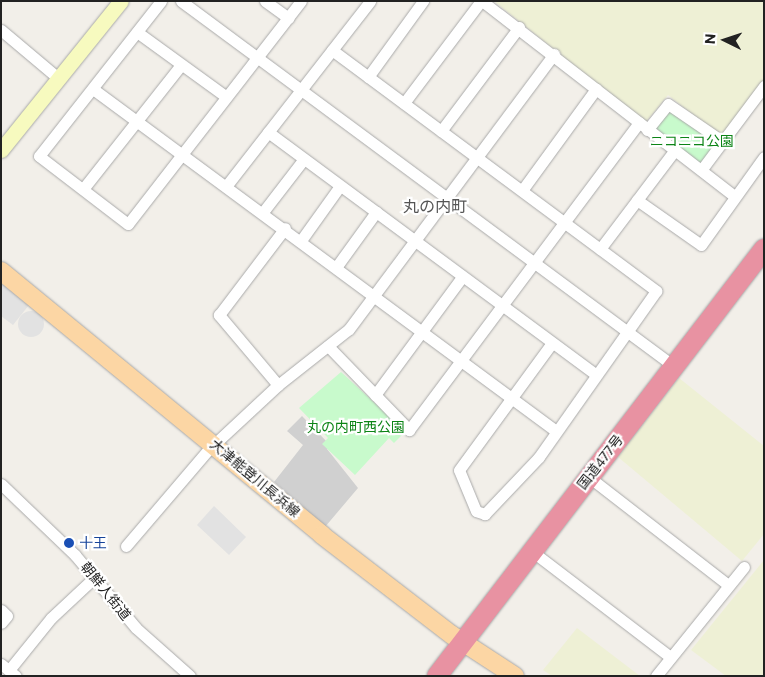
<!DOCTYPE html>
<meta charset="utf-8">
<style>
body{margin:0}
#map{position:relative;width:765px;height:677px;overflow:hidden;background:#f2efe9;font-family:Commissioner,"Noto Sans JP",sans-serif}
div>[style]{position:absolute}
.religious>*{inset:0;background:#d0d0d0}
.farmland>*{inset:0;background:#eef0d5}
.park>*{inset:0;background:#c8facc}
.parking>*{inset:0;background:#e2e2e2}
.round{border-radius:50%}
.roads{filter:drop-shadow(0 0 1px #a9a9a9) drop-shadow(0 0 1px #a9a9a9)}
.street>*{height:11px;margin:-5.5px;padding:0 5.5px;transform-origin:5.5px;border-radius:5.5px;background:#fff}
.secondary>*{height:15px;margin:-7.5px;padding:0 7.5px;transform-origin:7.5px;border-radius:7.5px;background:#f7fabf}
.primary>*{height:18px;margin:-9px;padding:0 9px;transform-origin:9px;border-radius:9px;background:#fcd6a4}
.highway>*{height:20px;margin:-10px;padding:0 10px;transform-origin:10px;border-radius:10px;background:#e892a2}
.dots>*{width:14px;height:14px;translate:-50% -50%;box-sizing:border-box;border:2px solid #fff;border-radius:50%}
span{translate:-50% -50%;white-space:nowrap;text-align:center;line-height:1.15;-webkit-text-stroke:4.5px #fff;paint-order:stroke}
.park-label{font-size:14px;color:#0c8416}
.street-label{font-size:14px;color:#222}
.transit-label{font-size:14px;color:#164399}
.left{translate:0 -50%;text-align:left}
.quarter-label{font-size:16px;color:#555}
.frame{position:absolute;inset:0;border:2px solid #222;pointer-events:none}
.north{position:absolute;left:700px;top:15px;width:50px;height:50px;-webkit-text-stroke:4px #fff;paint-order:stroke;rotate:274deg;font-size:14px;font-weight:700;line-height:20px;text-align:center;color:#222}
.north::after{content:'';display:block;margin:auto;width:18px;height:22px;background:#222;clip-path:polygon(50% 0,100% 100%,50% 72%,0 100%)}
</style>
<div id="map">
<div class="religious">
<i style="clip-path:polygon(302px 416px,330px 445px,327px 449px,358px 488px,325px 527px,274px 482px,303px 445px,287px 431px)"></i>
</div>
<div class="farmland">
<i style="clip-path:polygon(494px 1px,763px 1px,764px 81px,721px 137px,668px 95px,645px 123px)"></i>
<i style="clip-path:polygon(679px 378px,764px 446px,764px 534px,742px 561px,618px 457px)"></i>
<i style="clip-path:polygon(764px 560px,764px 676px,726px 676px,691px 650px)"></i>
<i style="clip-path:polygon(577px 628px,640px 676px,552px 676px,543px 670px)"></i>
</div>
<div class="park">
<i style="clip-path:polygon(671px 108px,716px 141px,703px 162px,697px 163px,652px 129px)"></i>
<i style="clip-path:polygon(341px 372px,401px 427px,402px 435px,394px 443px,389px 438px,355px 475px,322px 444px,328px 438px,299px 408px)"></i>
</div>
<div class="parking">
<i style="clip-path:polygon(1px 282px,29px 305px,13px 325px,1px 316px)"></i>
<i class="round" style="left:18px;top:311px;width:26px;height:26px"></i>
<i style="clip-path:polygon(214px 506px,246px 537px,229px 555px,197px 525px)"></i>
</div>
<div class="roads">
<div class="street">
<i style="left:161px;top:1px;width:197px;rotate:128.2deg"></i>
<i style="left:39px;top:156px;width:112px;rotate:37.4deg"></i>
<i style="left:128px;top:224px;width:282px;rotate:-52.2deg"></i>
<i style="left:181px;top:1px;width:615px;rotate:36.53deg"></i>
<i style="left:265px;top:1px;width:29px;rotate:36deg"></i>
<i style="left:482px;top:1px;width:319px;rotate:37.7deg"></i>
<i style="left:1px;top:30px;width:75px;rotate:40.1deg"></i>
<i style="left:137px;top:32px;width:109px;rotate:36deg"></i>
<i style="left:332px;top:50px;width:404px;rotate:36.6deg"></i>
<i style="left:656px;top:291px;width:203px;rotate:125.2deg"></i>
<i style="left:539px;top:457px;width:79px;rotate:133.5deg"></i>
<i style="left:485px;top:514px;width:9px;rotate:-162deg"></i>
<i style="left:476px;top:511px;width:44px;rotate:-112.5deg"></i>
<i style="left:459px;top:470px;width:157px;rotate:-53.8deg"></i>
<i style="left:368px;top:77px;width:94px;rotate:-54.1deg"></i>
<i style="left:93px;top:89px;width:576px;rotate:36.45deg"></i>
<i style="left:404px;top:103px;width:128px;rotate:-53deg"></i>
<i style="left:647px;top:130px;width:33px;rotate:-51deg"></i>
<i style="left:668px;top:104px;width:65px;rotate:34.4deg"></i>
<i style="left:441px;top:131px;width:130px;rotate:-53.1deg"></i>
<i style="left:268px;top:132px;width:408px;rotate:36.5deg"></i>
<i style="left:702px;top:169px;width:104px;rotate:-53.2deg"></i>
<i style="left:227px;top:185px;width:233px;rotate:-52.1deg"></i>
<i style="left:83px;top:189px;width:158px;rotate:-51.7deg"></i>
<i style="left:523px;top:189px;width:124px;rotate:-53.9deg"></i>
<i style="left:637px;top:200px;width:78px;rotate:35.1deg"></i>
<i style="left:701px;top:245px;width:108px;rotate:-54.4deg"></i>
<i style="left:263px;top:212px;width:67px;rotate:-52.3deg"></i>
<i style="left:302px;top:239px;width:65px;rotate:-54.4deg"></i>
<i style="left:600px;top:249px;width:123px;rotate:-52.9deg"></i>
<i style="left:337px;top:266px;width:67px;rotate:-54.2deg"></i>
<i style="left:328px;top:346px;width:117px;rotate:46deg"></i>
<i style="left:409px;top:430px;width:384px;rotate:-53.2deg"></i>
<i style="left:278px;top:385px;width:92px;rotate:-130.1deg"></i>
<i style="left:219px;top:315px;width:109px;rotate:-52.8deg"></i>
<i style="left:375px;top:395px;width:147px;rotate:-53.6deg"></i>
<i style="left:589px;top:477px;width:175px;rotate:37.8deg"></i>
<i style="left:1px;top:484px;width:103px;rotate:43.8deg"></i>
<i style="left:75px;top:555px;width:95px;rotate:50.1deg"></i>
<i style="left:136px;top:628px;width:72px;rotate:41.6deg"></i>
<i style="left:126px;top:546px;width:126px;rotate:-49.5deg"></i>
<i style="left:208px;top:450px;width:96px;rotate:-42.9deg"></i>
<i style="left:278px;top:385px;width:90px;rotate:-38.3deg"></i>
<i style="left:349px;top:329px;width:343px;rotate:-53.3deg"></i>
<i style="left:533px;top:552px;width:171px;rotate:37.4deg"></i>
<i style="left:1px;top:610px;width:8px;rotate:45deg"></i>
<i style="left:7px;top:616px;width:9px;rotate:131deg"></i>
<i style="left:1px;top:664px;width:19px;rotate:39deg"></i>
<i style="left:9px;top:670px;width:67px;rotate:-51.1deg"></i>
<i style="left:51px;top:618px;width:60px;rotate:-43deg"></i>
<i style="left:656px;top:676px;width:140px;rotate:-51.1deg"></i>
</div>
<div class="secondary">
<i style="left:1px;top:150px;width:191px;rotate:-51.2deg"></i>
</div>
<div class="primary">
<i style="left:1px;top:271px;width:416px;rotate:39.4deg"></i>
<i style="left:322px;top:535px;width:164px;rotate:37.6deg"></i>
<i style="left:452px;top:635px;width:75px;rotate:33.1deg"></i>
</div>
<div class="highway">
<i style="left:437px;top:676px;width:538px;rotate:-52.55deg"></i>
</div>
</div>
<div class="dots">
<i style="left:69px;top:543px;background:#1a4fb4"></i>
</div>
<div class="park-label">
<span style="left:692px;top:141px">ニコニコ公園</span>
<span style="left:356px;top:427px">丸の内町西公園</span>
</div>
<div class="street-label">
<span style="left:600px;top:462px;rotate:-52deg">国道477号</span>
<span style="left:255px;top:478px;rotate:40deg">大津能登川長浜線</span>
<span style="left:106px;top:591px;rotate:51deg">朝鮮人街道</span>
</div>
<div class="transit-label">
<span class="left" style="left:79px;top:543px">十王</span>
</div>
<div class="quarter-label">
<span style="left:435px;top:206px">丸の内町</span>
</div>
<div class="frame"></div>
<div class="north">N</div>
</div>
